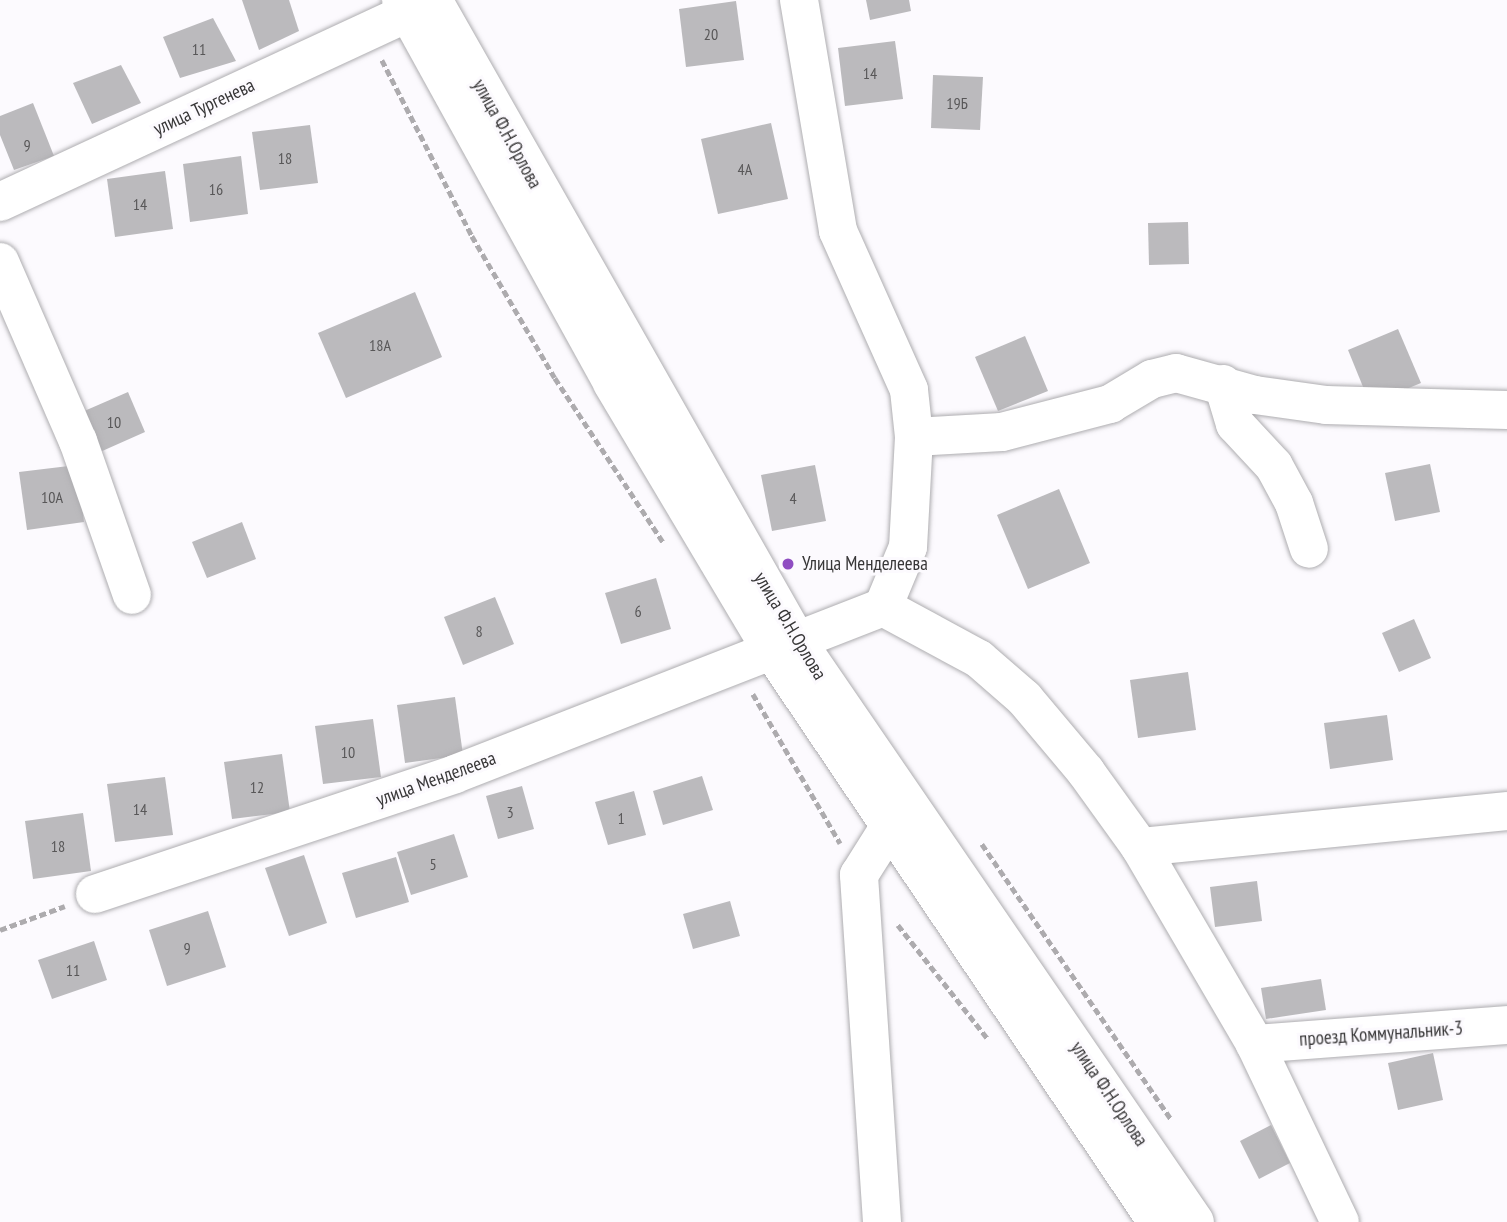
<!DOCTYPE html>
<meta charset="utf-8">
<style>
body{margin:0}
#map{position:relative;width:1507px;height:1222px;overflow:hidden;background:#fcfafe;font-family:"PT Sans Narrow",sans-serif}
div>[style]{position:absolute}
.building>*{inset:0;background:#bbbabd}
.path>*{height:4.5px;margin-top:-2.25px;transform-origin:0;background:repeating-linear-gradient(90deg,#adabae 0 7px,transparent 0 10.5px)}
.roads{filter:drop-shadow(0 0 2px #aeadb0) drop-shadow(0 0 2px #aeadb0)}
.minor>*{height:38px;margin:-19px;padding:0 19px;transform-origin:19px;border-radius:19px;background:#fff}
.dots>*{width:19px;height:19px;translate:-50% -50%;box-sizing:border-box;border:4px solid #fcfafe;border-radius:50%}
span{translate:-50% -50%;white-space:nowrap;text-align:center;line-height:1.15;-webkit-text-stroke:6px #fcfafe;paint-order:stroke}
.number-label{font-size:16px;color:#585758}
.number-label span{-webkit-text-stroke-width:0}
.street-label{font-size:19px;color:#373637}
.poi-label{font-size:19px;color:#373637}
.left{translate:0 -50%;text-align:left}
</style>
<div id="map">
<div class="building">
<i style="clip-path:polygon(242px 0,289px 0,299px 31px,259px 50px)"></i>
<i style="clip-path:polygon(866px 0,909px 0,911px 11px,870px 20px)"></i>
<i style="clip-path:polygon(736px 1px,744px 60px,686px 67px,679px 9px)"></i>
<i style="clip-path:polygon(213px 18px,236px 61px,180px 78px,163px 37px)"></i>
<i style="clip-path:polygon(895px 41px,903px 99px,845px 106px,838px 48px)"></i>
<i style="clip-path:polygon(121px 65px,141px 103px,92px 124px,73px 83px)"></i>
<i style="clip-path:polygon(933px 75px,983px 77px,980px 130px,931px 128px)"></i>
<i style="clip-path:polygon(33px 103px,54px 156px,14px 170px,0 135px,0 116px)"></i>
<i style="clip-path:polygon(771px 123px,788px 199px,718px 214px,701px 139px)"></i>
<i style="clip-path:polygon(310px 125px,318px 183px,260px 190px,252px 132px)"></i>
<i style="clip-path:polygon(241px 156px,248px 214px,190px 222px,183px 164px)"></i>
<i style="clip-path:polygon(165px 171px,173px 229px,115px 237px,107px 179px)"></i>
<i style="clip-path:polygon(1188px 222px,1189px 264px,1149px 265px,1148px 223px)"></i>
<i style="clip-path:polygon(415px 292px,442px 357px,346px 398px,318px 333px)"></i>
<i style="clip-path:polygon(1398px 329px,1421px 383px,1370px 404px,1348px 350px)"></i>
<i style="clip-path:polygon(1025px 336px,1048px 391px,998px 411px,975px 357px)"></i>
<i style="clip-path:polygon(128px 392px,145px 432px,100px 452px,82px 412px)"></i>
<i style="clip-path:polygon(1430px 464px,1440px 512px,1395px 521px,1385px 473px)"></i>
<i style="clip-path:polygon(77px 465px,84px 522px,27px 530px,19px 472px)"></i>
<i style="clip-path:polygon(815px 465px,826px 521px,772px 531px,761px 475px)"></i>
<i style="clip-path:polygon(1059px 489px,1090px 563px,1028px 589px,997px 515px)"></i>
<i style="clip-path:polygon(242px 522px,256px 559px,207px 578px,192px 542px)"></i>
<i style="clip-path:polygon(656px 578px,671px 629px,621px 644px,605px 593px)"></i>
<i style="clip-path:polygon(495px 597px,514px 644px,463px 665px,444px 617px)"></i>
<i style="clip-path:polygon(1414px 619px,1431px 658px,1399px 672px,1382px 633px)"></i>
<i style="clip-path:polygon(1188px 672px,1196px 730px,1138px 738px,1130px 680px)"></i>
<i style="clip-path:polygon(455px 697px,463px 755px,405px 763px,397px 705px)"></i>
<i style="clip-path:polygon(1387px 715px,1393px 760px,1330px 769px,1324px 723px)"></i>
<i style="clip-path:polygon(373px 719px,381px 777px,323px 784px,315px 726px)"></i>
<i style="clip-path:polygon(282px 754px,290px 812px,232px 819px,224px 762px)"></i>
<i style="clip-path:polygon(702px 776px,713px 810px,663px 825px,653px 791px)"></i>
<i style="clip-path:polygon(165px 777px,173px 835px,115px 842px,107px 784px)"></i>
<i style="clip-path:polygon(522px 786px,534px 829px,498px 839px,486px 796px)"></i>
<i style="clip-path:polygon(634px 791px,646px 835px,608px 845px,595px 802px)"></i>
<i style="clip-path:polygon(83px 813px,91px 871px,33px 879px,25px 821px)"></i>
<i style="clip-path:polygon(454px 834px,468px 877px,411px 895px,397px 852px)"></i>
<i style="clip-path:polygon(304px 855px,327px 923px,289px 936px,265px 868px)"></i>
<i style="clip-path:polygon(396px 857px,409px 902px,356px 918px,342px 873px)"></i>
<i style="clip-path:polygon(1257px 881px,1262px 921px,1215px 927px,1210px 887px)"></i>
<i style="clip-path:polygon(730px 901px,740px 936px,693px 949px,683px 914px)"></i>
<i style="clip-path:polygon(208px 911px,226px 967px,167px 986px,149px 930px)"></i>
<i style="clip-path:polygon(94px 941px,107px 980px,52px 999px,38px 960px)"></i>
<i style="clip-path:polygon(1321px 979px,1326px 1010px,1266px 1019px,1261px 988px)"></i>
<i style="clip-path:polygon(1433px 1053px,1443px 1100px,1398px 1110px,1388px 1063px)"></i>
<i style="clip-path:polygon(1271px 1125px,1290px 1163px,1259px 1179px,1240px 1141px)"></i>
</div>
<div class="path">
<i style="left:382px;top:60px;width:198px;rotate:62.9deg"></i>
<i style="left:472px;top:236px;width:164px;rotate:59.7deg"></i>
<i style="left:555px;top:378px;width:196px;rotate:56.6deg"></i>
<i style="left:753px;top:694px;width:173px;rotate:59.7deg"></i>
<i style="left:982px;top:844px;width:334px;rotate:55.5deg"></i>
<i style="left:898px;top:925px;width:145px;rotate:51.7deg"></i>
<i style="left:0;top:930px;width:69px;rotate:-20.3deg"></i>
</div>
<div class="roads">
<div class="minor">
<i style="left:401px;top:0;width:437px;rotate:61.1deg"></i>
<i style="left:612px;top:383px;width:312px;rotate:59.2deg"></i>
<i style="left:772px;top:651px;width:689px;rotate:56.01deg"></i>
<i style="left:433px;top:0;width:737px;rotate:60.41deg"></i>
<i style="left:797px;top:641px;width:704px;rotate:55.59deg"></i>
<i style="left:799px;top:0;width:234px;rotate:80.4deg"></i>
<i style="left:838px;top:231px;width:174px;rotate:65.9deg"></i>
<i style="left:909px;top:390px;width:47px;rotate:83.9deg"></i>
<i style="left:914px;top:437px;width:110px;rotate:93.1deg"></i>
<i style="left:908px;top:547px;width:65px;rotate:112.6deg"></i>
<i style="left:0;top:202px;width:474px;rotate:-24.9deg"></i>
<i style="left:0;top:262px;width:195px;rotate:66.5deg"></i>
<i style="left:78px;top:441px;width:163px;rotate:70.7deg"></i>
<i style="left:1223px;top:384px;width:42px;rotate:73.3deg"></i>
<i style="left:1235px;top:424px;width:57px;rotate:47.1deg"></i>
<i style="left:1274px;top:466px;width:42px;rotate:61.6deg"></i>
<i style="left:1294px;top:503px;width:48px;rotate:71.9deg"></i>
<i style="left:914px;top:437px;width:88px;rotate:-3.3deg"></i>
<i style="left:1002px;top:432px;width:112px;rotate:-14.5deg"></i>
<i style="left:1110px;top:404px;width:49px;rotate:-30.8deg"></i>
<i style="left:1152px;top:379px;width:25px;rotate:-14deg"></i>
<i style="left:1176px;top:373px;width:82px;rotate:15.6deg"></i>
<i style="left:1255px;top:395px;width:72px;rotate:8deg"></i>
<i style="left:1326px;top:405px;width:181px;rotate:1.6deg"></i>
<i style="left:1140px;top:847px;width:369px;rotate:-5.6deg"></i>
<i style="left:95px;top:894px;width:379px;rotate:-18.4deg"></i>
<i style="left:455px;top:774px;width:459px;rotate:-21.3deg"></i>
<i style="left:883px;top:607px;width:109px;rotate:28.4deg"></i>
<i style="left:979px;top:659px;width:60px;rotate:40.9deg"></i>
<i style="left:1024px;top:698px;width:97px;rotate:50deg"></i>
<i style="left:1086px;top:772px;width:92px;rotate:54.2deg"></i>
<i style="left:1140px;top:847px;width:228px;rotate:59.7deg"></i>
<i style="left:1255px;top:1044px;width:197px;rotate:64.5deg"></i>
<i style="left:1255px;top:1044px;width:253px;rotate:-4.3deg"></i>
<i style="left:882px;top:1222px;width:348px;rotate:-93.8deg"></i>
<i style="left:859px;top:875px;width:54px;rotate:-57.8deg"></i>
</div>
</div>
<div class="dots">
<i style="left:788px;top:564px;background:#8f4dc2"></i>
</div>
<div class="number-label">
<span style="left:711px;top:34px">20</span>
<span style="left:199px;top:49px">11</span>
<span style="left:870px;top:73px">14</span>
<span style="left:957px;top:103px">19Б</span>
<span style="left:27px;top:145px">9</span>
<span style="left:285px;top:158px">18</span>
<span style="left:745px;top:169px">4А</span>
<span style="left:216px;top:189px">16</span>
<span style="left:140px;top:204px">14</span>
<span style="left:380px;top:345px">18А</span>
<span style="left:114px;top:422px">10</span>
<span style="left:52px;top:497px">10А</span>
<span style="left:793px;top:498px">4</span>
<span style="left:638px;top:611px">6</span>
<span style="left:479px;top:631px">8</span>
<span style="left:348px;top:752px">10</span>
<span style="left:257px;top:787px">12</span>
<span style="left:140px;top:809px">14</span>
<span style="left:510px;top:812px">3</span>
<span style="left:621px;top:818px">1</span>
<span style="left:58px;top:846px">18</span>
<span style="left:433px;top:864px">5</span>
<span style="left:187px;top:948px">9</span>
<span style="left:73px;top:970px">11</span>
</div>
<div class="street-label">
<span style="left:204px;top:107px;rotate:-25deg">улица Тургенева</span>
<span style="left:507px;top:134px;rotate:61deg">улица Ф.Н.Орлова</span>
<span style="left:790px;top:626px;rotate:59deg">улица Ф.Н.Орлова</span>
<span style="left:436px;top:779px;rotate:-20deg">улица Менделеева</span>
<span style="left:1381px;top:1034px;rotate:-4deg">проезд Коммунальник-3</span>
<span style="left:1109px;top:1094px;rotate:56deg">улица Ф.Н.Орлова</span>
</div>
<div class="poi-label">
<span class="left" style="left:802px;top:564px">Улица Менделеева</span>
</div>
</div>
